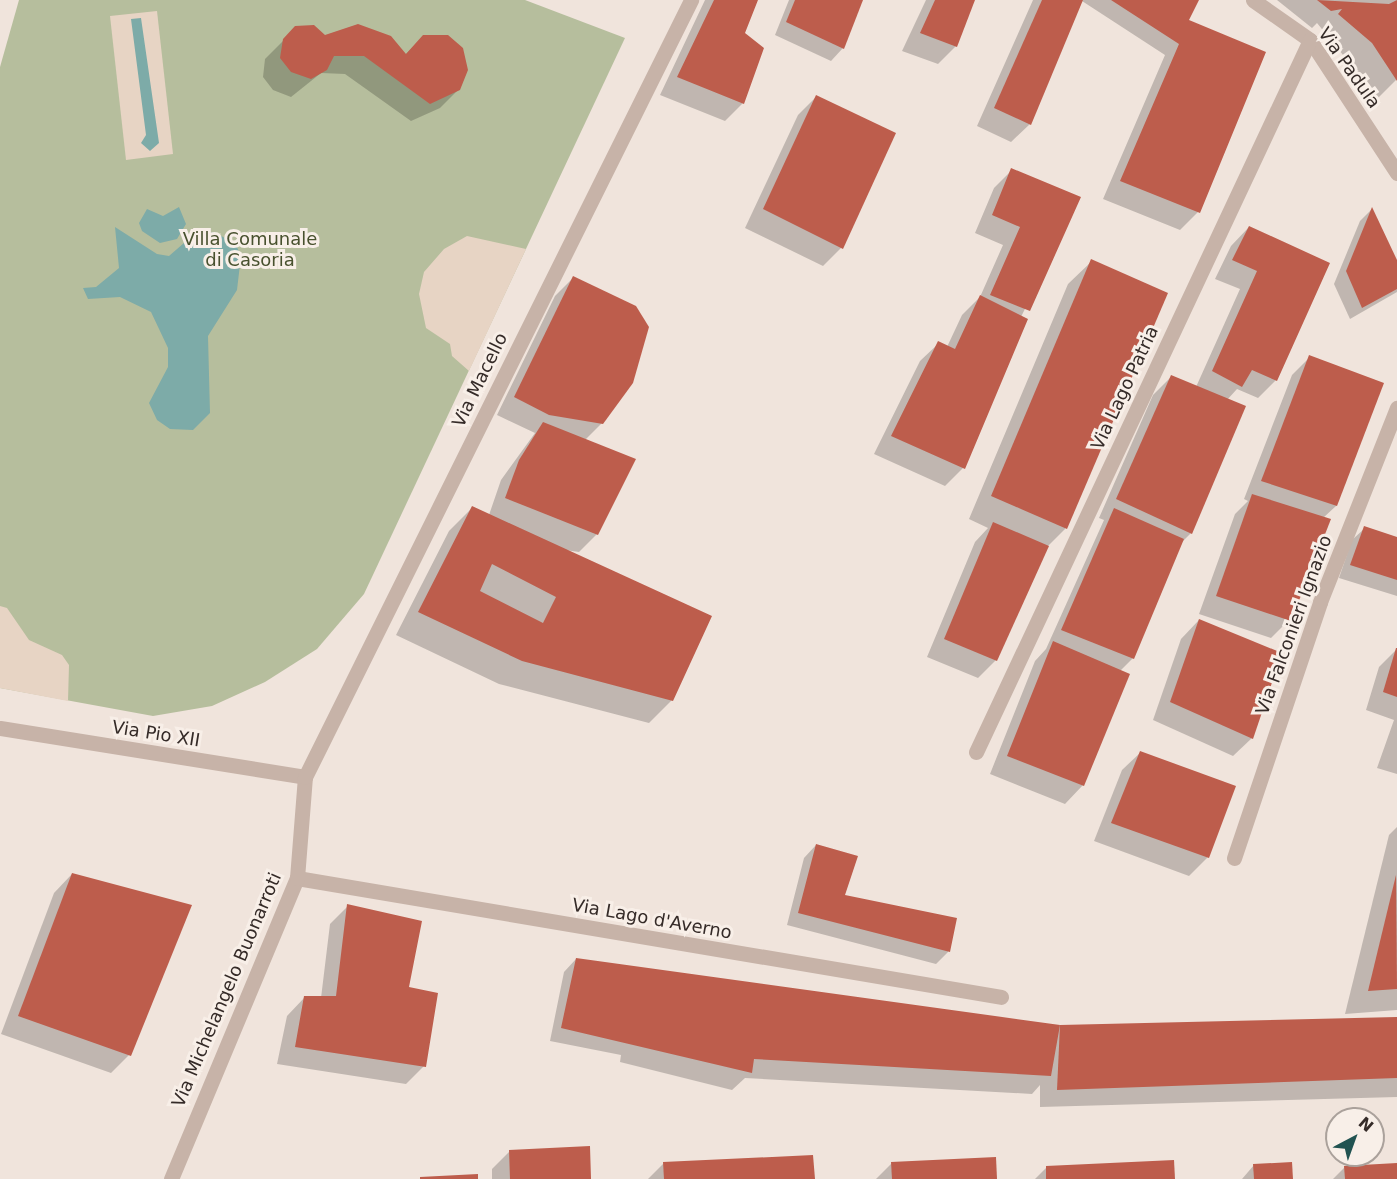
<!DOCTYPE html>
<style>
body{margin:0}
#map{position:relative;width:1397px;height:1179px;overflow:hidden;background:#f0e4dc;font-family:"DejaVu Sans",sans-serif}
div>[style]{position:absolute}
.green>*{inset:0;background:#b6be9d}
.plaza>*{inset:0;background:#e7d4c4}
.water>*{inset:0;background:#7daba8}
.shadow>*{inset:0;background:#0003}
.building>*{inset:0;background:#bd5d4c}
.street>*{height:15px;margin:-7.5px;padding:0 7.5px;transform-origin:7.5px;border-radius:7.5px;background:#c7b3a8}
span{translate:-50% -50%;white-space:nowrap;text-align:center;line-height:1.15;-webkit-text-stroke:6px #f8efe8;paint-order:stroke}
.street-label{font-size:18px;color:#352b28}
.park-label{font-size:18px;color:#48512e}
.north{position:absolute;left:1325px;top:1107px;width:60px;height:60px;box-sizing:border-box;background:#f8efe8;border:2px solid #aaa19b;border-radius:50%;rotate:41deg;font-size:16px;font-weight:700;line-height:24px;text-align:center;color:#352b28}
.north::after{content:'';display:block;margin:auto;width:21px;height:27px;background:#215351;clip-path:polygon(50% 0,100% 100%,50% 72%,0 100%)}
</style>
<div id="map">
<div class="green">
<i style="clip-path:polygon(19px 0,525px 0,625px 38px,364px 594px,317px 649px,265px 682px,212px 706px,153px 716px,0 688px,0 67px)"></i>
</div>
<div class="plaza">
<i style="clip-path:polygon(157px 11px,173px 154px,126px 160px,110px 16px)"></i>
<i style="clip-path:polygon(467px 236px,526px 249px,469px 371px,452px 356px,450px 344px,426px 328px,419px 294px,424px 272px,444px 249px)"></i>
<i style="clip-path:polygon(0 606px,7px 608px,29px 640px,62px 655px,69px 665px,68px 701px,0 688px)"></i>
</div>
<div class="water">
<i style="clip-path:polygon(141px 18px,159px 143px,150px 151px,141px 143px,146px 135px,131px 19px)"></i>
<i style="clip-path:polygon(179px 207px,186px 224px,177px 239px,160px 243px,142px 231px,139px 223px,147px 209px,163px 216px)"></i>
<i style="clip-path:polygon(115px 227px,157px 254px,169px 256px,192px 236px,215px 232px,236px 245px,241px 256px,237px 290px,208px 336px,210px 413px,193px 430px,170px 429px,157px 420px,149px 403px,168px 367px,168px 348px,151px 312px,120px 297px,88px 299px,83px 288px,96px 287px,119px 268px)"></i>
</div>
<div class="shadow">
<i style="clip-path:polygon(705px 0,756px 0,743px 33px,743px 103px,725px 121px,660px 95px)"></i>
<i style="clip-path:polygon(789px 0,862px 0,843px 48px,831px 61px,775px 35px)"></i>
<i style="clip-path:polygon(926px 0,974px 0,956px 46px,938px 64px,902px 51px)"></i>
<i style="clip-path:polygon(1033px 0,1198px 0,1188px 21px,1198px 212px,1180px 230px,1103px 199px,1165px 55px,1082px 1px,1030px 124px,1011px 142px,977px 126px)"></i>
<i style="clip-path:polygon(1277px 0,1397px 0,1396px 80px,1378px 98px,1317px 23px,1312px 28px)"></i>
<i style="clip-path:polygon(296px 28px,405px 55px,424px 36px,459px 89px,440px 108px,411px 121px,345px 74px,321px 73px,291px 97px,273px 90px,263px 77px,265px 59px)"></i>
<i style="clip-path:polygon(816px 97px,841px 248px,823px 266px,745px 228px,798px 115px)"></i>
<i style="clip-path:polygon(1012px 170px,1079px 198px,1021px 317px,963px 468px,945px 486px,874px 454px,920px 361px,939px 343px,947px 347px,962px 315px,980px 297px,1003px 245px,975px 233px,994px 188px)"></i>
<i style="clip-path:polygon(1371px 210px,1397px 263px,1397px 292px,1350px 319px,1334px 284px,1360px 221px)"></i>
<i style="clip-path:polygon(1249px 227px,1328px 263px,1276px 380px,1258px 398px,1237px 389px,1227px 400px,1191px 533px,1180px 544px,1133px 658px,1120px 671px,1083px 785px,1065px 804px,990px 774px,1035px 661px,1046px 649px,1104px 520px,1099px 518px,1153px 395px,1172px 376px,1196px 387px,1240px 289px,1215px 279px,1231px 246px)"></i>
<i style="clip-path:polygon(1092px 261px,1166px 294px,1065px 529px,1047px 547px,996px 660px,978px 678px,927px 657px,975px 542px,988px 528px,969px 519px,1068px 284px)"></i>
<i style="clip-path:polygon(573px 278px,602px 423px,585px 440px,597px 534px,579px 552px,565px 550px,672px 700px,649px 723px,499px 684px,396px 635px,449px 531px,473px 507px,489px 515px,501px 480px,535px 433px,497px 415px,555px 296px)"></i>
<i style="clip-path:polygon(1310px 357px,1336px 506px,1323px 518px,1289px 620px,1271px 638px,1199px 614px,1235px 514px,1248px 501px,1244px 499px,1292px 375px)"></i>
<i style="clip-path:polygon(1365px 528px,1397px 539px,1397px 596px,1339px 578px,1352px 540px)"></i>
<i style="clip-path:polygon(1199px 620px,1252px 738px,1233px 756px,1153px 720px,1181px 639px)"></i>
<i style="clip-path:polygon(1397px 649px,1397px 774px,1377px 768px,1394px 720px,1366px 710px,1379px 667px)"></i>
<i style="clip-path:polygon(1141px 752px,1208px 857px,1189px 876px,1094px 841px,1122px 770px)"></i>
<i style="clip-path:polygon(1397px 827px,1397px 1010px,1345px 1014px,1389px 835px)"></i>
<i style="clip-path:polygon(816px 845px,843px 896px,955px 919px,948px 952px,936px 964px,787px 925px,804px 858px)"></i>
<i style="clip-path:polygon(72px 874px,129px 1055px,111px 1073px,1px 1034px,54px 893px)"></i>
<i style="clip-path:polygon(348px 906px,407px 988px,424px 1066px,406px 1084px,277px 1064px,287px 1016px,305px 997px,321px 998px,330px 924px)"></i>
<i style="clip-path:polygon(576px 959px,1059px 1026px,1397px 1018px,1397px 1097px,1040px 1107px,1040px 1085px,1032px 1094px,745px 1078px,732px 1090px,620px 1062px,621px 1055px,550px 1041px,564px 972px)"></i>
<i style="clip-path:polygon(510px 1151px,590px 1179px,492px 1179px,492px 1169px)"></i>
<i style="clip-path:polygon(664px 1163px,813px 1179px,648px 1179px)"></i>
<i style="clip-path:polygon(892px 1163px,995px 1179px,876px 1179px)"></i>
<i style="clip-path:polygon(1254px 1165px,1291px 1179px,1242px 1179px)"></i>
<i style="clip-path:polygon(1397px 1165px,1397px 1179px,1333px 1179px,1345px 1167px)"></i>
<i style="clip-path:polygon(1046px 1168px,1174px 1179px,1035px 1179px)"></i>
</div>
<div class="building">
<i style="clip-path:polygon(714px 0,758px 0,745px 33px,764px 48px,744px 104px,677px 77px)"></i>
<i style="clip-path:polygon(795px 0,863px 0,844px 49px,786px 22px)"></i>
<i style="clip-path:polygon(935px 0,975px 0,957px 47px,920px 33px)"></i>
<i style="clip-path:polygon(1042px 0,1083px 0,1031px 125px,994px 108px)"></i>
<i style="clip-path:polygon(1111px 0,1199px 0,1189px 20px,1266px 52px,1200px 213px,1120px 181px,1179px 44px)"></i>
<i style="clip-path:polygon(1317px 0,1389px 4px,1397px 0,1397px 81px,1372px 43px,1338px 14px,1342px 9px,1331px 11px)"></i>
<i style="clip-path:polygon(358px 24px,391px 36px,406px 54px,423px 35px,448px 35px,463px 48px,468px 70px,460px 90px,430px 104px,364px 56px,334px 56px,327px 70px,311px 79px,291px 72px,280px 58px,283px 39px,295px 26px,314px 25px,325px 35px)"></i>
<i style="clip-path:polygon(816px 95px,896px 133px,843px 249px,763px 209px)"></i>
<i style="clip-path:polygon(1011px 168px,1081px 197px,1030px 311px,990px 295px,1020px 227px,992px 215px)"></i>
<i style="clip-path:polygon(1372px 207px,1397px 260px,1397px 289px,1362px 308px,1346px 271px)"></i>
<i style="clip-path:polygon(1249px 226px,1330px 263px,1277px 381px,1252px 370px,1242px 387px,1212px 371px,1257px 271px,1232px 260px)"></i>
<i style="clip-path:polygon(1091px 259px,1168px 293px,1067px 529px,991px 496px)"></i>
<i style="clip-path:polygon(573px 276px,636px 306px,649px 327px,633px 383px,603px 424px,549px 415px,514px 397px)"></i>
<i style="clip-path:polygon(980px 295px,1028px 319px,965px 469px,891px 436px,938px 341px,955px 349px)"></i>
<i style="clip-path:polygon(1309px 355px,1384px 383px,1337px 506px,1261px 481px)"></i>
<i style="clip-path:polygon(1171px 375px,1246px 406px,1192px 534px,1116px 499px)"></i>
<i style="clip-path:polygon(543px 422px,636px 459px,598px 535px,505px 498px,519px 460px)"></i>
<i style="clip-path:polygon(1252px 494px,1331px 519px,1291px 621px,1216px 596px)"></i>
<i style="clip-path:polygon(evenodd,472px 506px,712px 616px,673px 701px,522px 661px,418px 612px,472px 506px,492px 564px,556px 597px,543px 623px,480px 591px,492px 564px)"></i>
<i style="clip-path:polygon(1114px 508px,1184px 539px,1134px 659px,1061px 630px)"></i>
<i style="clip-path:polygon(993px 522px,1049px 546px,997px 661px,944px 639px)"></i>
<i style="clip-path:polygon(1364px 526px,1397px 537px,1397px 580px,1350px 565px)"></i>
<i style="clip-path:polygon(1199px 619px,1282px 653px,1253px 739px,1170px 702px)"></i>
<i style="clip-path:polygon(1053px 641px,1130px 674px,1084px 786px,1007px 756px)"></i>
<i style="clip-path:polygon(1396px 648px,1397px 648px,1397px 697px,1383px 692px)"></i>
<i style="clip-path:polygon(1140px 751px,1236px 786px,1209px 858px,1111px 823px)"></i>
<i style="clip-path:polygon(816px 844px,858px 856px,845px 895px,957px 918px,950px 952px,798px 913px)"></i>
<i style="clip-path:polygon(72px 873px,192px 905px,131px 1056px,18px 1016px)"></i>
<i style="clip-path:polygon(1396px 875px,1397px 989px,1368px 991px)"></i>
<i style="clip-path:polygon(347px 904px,422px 921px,409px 987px,438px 993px,426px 1067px,295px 1047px,304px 996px,336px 996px)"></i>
<i style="clip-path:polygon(576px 958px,1060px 1025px,1051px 1076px,754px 1059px,752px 1073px,561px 1028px)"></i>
<i style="clip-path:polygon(1397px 1017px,1397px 1078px,1057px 1090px,1060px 1025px)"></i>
<i style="clip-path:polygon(590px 1146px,591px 1179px,510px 1179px,509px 1150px)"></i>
<i style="clip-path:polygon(813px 1155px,815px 1179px,664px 1179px,663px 1162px)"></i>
<i style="clip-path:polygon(996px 1157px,997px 1179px,892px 1179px,891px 1162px)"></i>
<i style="clip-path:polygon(1174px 1160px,1175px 1179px,1046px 1179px,1046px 1166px)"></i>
<i style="clip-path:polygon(1292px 1162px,1293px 1179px,1254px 1179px,1253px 1164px)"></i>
<i style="clip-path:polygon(1397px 1163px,1397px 1179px,1345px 1179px,1344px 1166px)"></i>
<i style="clip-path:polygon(478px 1174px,478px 1179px,420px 1179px,420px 1177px)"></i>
</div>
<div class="street">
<i style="left:1253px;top:0;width:70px;rotate:35.1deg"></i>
<i style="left:1310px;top:40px;width:159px;rotate:56.8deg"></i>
<i style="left:0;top:728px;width:309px;rotate:9.1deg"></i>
<i style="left:976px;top:752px;width:786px;rotate:-64.87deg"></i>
<i style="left:1234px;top:858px;width:270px;rotate:-71.4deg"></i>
<i style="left:1320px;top:602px;width:209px;rotate:-68.4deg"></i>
<i style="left:297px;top:878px;width:714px;rotate:9.59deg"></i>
<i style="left:171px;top:1179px;width:326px;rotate:-67.3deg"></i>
<i style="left:297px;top:878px;width:101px;rotate:-85.5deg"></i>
<i style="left:305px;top:777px;width:868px;rotate:-63.58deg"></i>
</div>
<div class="street-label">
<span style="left:1349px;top:68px;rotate:55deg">Via Padula</span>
<span style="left:480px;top:380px;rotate:-64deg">Via Macello</span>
<span style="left:1125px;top:388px;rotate:-65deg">Via Lago Patria</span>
<span style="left:1294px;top:625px;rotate:-70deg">Via Falconieri Ignazio</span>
<span style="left:156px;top:734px;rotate:9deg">Via Pio XII</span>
<span style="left:652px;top:919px;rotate:10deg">Via Lago d'Averno</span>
<span style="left:227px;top:990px;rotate:-67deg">Via Michelangelo Buonarroti</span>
</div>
<div class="park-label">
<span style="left:250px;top:250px">Villa Comunale<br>di Casoria</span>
</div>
<div class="north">N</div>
</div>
